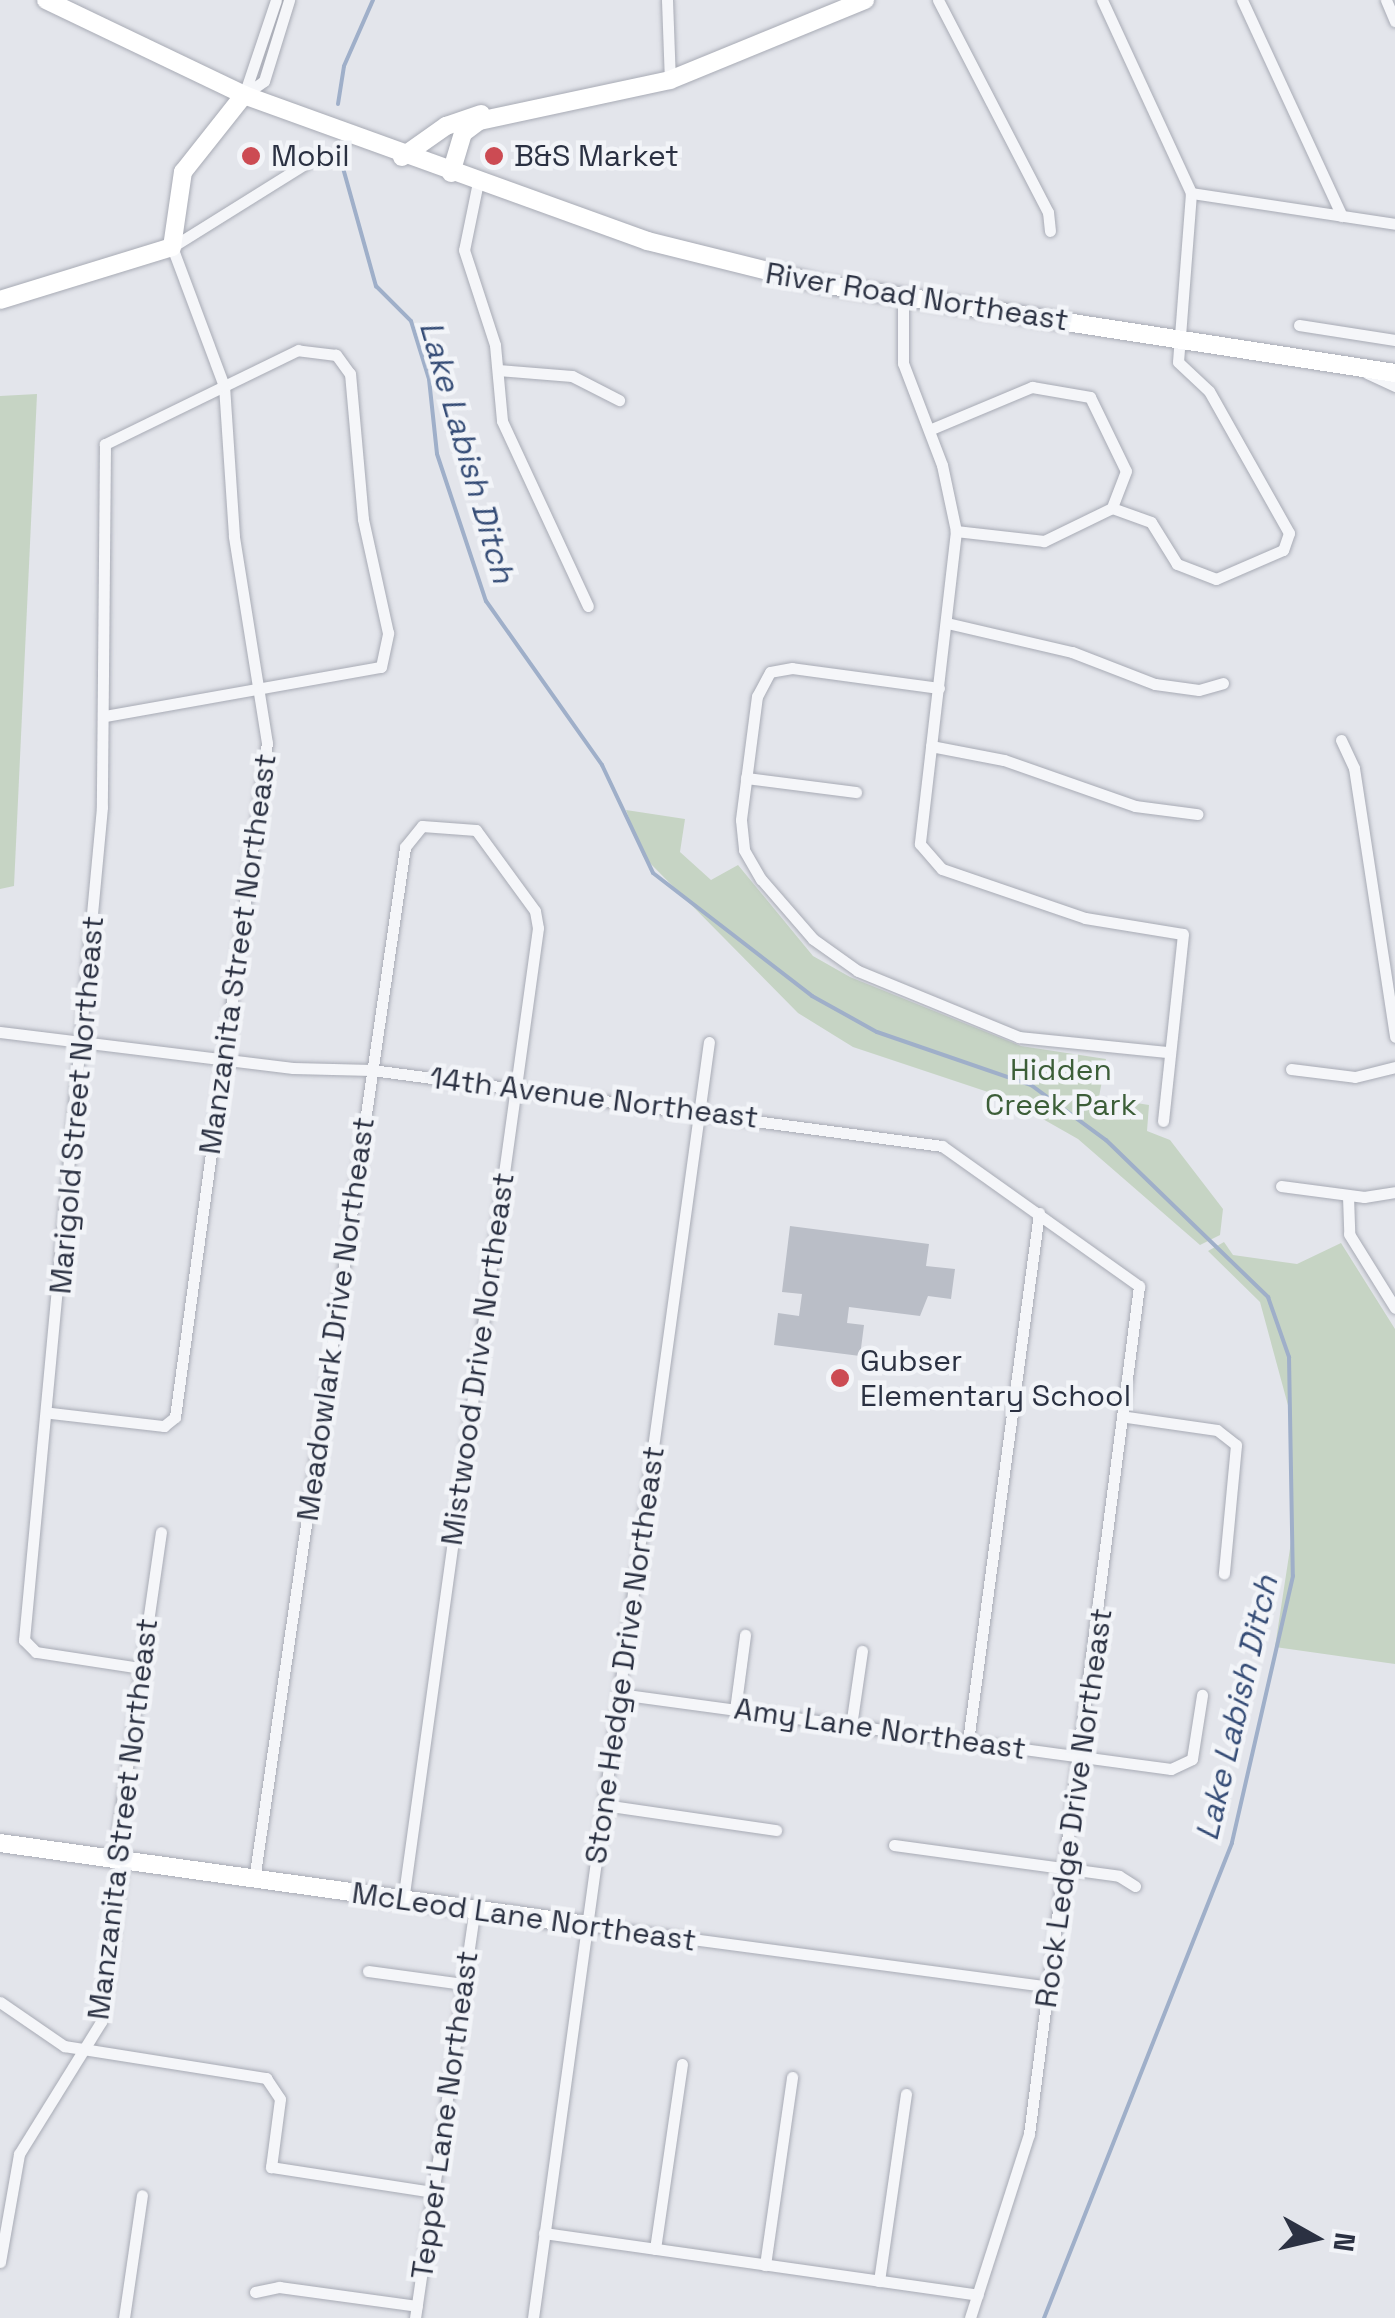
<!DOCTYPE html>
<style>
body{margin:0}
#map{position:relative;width:1395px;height:2318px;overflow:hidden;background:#e3e5eb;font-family:"Space Grotesk",sans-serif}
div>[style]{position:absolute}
.green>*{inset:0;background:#c6d4c4}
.stream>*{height:4px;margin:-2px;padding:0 2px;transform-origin:2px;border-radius:2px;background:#9fafc9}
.building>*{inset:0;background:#babec7}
.roads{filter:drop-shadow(0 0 2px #a8abb5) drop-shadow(0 0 2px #a8abb5)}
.street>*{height:11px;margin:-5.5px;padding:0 5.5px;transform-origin:5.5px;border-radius:5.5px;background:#f5f6f9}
.secondary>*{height:18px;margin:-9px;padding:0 9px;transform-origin:9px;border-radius:9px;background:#fff}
.primary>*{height:18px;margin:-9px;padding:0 9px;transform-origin:9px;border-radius:9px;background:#fff}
.dots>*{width:28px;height:28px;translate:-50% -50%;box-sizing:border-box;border:5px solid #f2f4f8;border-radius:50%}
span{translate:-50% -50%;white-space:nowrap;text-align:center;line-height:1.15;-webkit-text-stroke:9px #f2f4f8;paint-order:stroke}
.poi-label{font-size:30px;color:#2b3142}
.left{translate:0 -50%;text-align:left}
.street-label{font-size:30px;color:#2b3142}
.park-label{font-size:30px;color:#3c5e38}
.water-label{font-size:32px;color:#354c76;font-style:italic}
.north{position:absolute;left:1265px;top:2188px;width:100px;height:100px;-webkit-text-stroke:8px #f2f4f8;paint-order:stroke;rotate:98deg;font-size:28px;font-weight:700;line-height:40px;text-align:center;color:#2b3142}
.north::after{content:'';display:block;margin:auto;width:35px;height:45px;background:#2b3142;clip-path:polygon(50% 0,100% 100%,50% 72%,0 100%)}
</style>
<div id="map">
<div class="green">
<i style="clip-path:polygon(37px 394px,14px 886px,0 889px,0 396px)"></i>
<i style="clip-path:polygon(626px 810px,685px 819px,680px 852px,711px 880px,738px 865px,813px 956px,850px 977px,1021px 1046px,1106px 1059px,1099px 1097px,1149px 1105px,1147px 1131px,1170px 1140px,1223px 1209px,1220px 1235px,1200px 1245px,1078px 1139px,1006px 1098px,853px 1047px,798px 1013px,643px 856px)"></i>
<i style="clip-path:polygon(1224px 1242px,1233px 1255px,1297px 1264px,1341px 1243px,1395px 1329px,1395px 1664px,1275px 1647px,1293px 1529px,1289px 1409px,1260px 1302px,1208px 1251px)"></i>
</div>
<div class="stream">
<i style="left:338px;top:104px;width:38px;rotate:-81deg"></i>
<i style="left:344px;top:66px;width:72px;rotate:-66.3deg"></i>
<i style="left:343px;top:168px;width:123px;rotate:74.4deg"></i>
<i style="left:376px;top:286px;width:49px;rotate:45deg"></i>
<i style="left:411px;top:321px;width:61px;rotate:72.8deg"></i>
<i style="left:429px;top:379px;width:75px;rotate:83.9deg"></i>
<i style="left:437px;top:454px;width:155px;rotate:71.6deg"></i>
<i style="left:486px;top:601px;width:201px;rotate:54.7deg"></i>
<i style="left:602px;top:765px;width:119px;rotate:64.7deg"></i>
<i style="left:653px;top:873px;width:201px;rotate:37.7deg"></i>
<i style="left:812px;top:996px;width:74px;rotate:29deg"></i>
<i style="left:877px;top:1032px;width:163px;rotate:19deg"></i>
<i style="left:1031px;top:1085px;width:93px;rotate:36.3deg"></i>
<i style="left:1106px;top:1140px;width:226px;rotate:44.1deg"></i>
<i style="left:1268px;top:1297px;width:64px;rotate:70.7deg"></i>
<i style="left:1289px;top:1357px;width:219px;rotate:89deg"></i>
<i style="left:1293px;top:1576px;width:274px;rotate:102.9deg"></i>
<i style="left:1232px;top:1843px;width:511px;rotate:111.59deg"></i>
</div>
<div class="building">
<i style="clip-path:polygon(790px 1226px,929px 1244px,926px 1266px,955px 1269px,951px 1299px,928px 1296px,920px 1316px,849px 1307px,847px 1323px,864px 1325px,860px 1356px,774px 1345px,778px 1313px,799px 1316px,802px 1294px,782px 1292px)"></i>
</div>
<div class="roads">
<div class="street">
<i style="left:667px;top:0;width:80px;rotate:87.9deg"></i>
<i style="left:938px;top:0;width:239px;rotate:62.6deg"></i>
<i style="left:1048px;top:212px;width:19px;rotate:84deg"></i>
<i style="left:1102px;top:0;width:213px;rotate:65.2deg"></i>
<i style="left:1191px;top:193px;width:169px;rotate:94.4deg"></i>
<i style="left:1178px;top:362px;width:42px;rotate:43.1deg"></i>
<i style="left:1209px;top:391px;width:163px;rotate:60.6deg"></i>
<i style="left:1289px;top:533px;width:18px;rotate:109deg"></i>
<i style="left:1283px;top:550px;width:73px;rotate:156.6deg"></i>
<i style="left:1216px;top:579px;width:42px;rotate:-159deg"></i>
<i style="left:1177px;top:564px;width:49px;rotate:-121.8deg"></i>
<i style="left:1151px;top:522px;width:41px;rotate:-160.3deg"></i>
<i style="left:1242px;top:0;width:238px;rotate:65.2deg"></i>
<i style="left:1386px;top:0;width:23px;rotate:67deg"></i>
<i style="left:244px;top:95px;width:24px;rotate:-35deg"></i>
<i style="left:264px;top:81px;width:85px;rotate:-72.8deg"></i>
<i style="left:244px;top:95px;width:100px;rotate:-71.4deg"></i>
<i style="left:478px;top:182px;width:69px;rotate:101.6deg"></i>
<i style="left:464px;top:250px;width:100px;rotate:71.9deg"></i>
<i style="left:495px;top:345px;width:76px;rotate:84.7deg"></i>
<i style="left:502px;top:421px;width:204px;rotate:65.1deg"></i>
<i style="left:1191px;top:193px;width:206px;rotate:8.6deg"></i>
<i style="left:903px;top:297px;width:66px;rotate:90deg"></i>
<i style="left:903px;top:363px;width:109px;rotate:69.1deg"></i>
<i style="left:942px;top:465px;width:67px;rotate:78deg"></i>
<i style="left:956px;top:531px;width:315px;rotate:96.6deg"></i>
<i style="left:920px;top:844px;width:33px;rotate:49deg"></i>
<i style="left:942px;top:869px;width:151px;rotate:18.9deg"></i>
<i style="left:1085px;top:918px;width:99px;rotate:9.3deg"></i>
<i style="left:1183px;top:934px;width:188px;rotate:96.1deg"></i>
<i style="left:1299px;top:325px;width:97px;rotate:8.9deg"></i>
<i style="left:498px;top:370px;width:74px;rotate:4.6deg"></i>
<i style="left:572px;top:376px;width:53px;rotate:27.1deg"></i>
<i style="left:1367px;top:373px;width:31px;rotate:25deg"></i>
<i style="left:929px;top:430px;width:112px;rotate:-22.7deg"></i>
<i style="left:1032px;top:387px;width:59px;rotate:9.8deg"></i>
<i style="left:1090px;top:397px;width:82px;rotate:64.1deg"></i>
<i style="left:1126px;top:471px;width:40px;rotate:111deg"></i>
<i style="left:1112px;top:508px;width:76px;rotate:154.1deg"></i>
<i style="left:1044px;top:541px;width:89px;rotate:-173.5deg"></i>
<i style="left:947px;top:623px;width:128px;rotate:13.1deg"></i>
<i style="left:1072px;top:652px;width:89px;rotate:21.1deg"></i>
<i style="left:1155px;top:684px;width:44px;rotate:7.8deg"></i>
<i style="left:1199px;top:690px;width:25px;rotate:-16deg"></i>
<i style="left:939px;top:688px;width:148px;rotate:-172.3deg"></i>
<i style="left:792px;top:668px;width:22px;rotate:170deg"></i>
<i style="left:770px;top:672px;width:27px;rotate:118deg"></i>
<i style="left:757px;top:696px;width:125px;rotate:97.4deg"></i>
<i style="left:741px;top:820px;width:30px;rotate:84deg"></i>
<i style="left:744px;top:850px;width:34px;rotate:60deg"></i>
<i style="left:761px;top:879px;width:79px;rotate:49.1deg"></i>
<i style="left:813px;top:939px;width:55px;rotate:35.4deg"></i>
<i style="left:858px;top:971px;width:174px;rotate:22.3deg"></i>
<i style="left:1019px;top:1037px;width:148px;rotate:5.8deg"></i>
<i style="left:105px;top:716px;width:280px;rotate:-10.1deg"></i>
<i style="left:381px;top:667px;width:35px;rotate:-78deg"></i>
<i style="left:388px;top:633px;width:117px;rotate:-102.4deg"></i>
<i style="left:363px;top:519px;width:146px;rotate:-95.1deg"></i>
<i style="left:350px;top:374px;width:24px;rotate:-126deg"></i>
<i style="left:336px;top:355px;width:38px;rotate:-173deg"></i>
<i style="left:298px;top:350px;width:215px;rotate:154deg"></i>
<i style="left:105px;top:444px;width:363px;rotate:90.5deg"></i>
<i style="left:102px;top:807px;width:837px;rotate:95.35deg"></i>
<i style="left:24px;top:1640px;width:17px;rotate:45deg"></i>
<i style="left:36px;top:1652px;width:106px;rotate:8.7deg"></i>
<i style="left:1341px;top:740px;width:31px;rotate:65deg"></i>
<i style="left:1354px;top:768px;width:272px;rotate:81.3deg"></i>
<i style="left:931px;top:746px;width:74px;rotate:10.9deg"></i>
<i style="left:1004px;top:760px;width:139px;rotate:19.3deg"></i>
<i style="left:1135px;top:806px;width:63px;rotate:7.4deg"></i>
<i style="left:746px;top:778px;width:111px;rotate:7.3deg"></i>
<i style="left:0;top:1032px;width:295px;rotate:7deg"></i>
<i style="left:293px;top:1068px;width:79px;rotate:1.5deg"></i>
<i style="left:372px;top:1070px;width:575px;rotate:7.59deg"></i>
<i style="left:942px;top:1146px;width:242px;rotate:35.4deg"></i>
<i style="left:1139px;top:1286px;width:855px;rotate:97.39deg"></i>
<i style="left:1029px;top:2134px;width:193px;rotate:107.8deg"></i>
<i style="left:1291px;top:1069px;width:64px;rotate:7.1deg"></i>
<i style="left:1355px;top:1077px;width:41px;rotate:-14deg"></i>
<i style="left:1281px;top:1186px;width:84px;rotate:7.5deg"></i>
<i style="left:1364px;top:1197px;width:31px;rotate:-9deg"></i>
<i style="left:1348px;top:1196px;width:38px;rotate:88deg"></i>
<i style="left:1349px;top:1234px;width:87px;rotate:58.1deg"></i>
<i style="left:51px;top:1413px;width:114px;rotate:6.6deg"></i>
<i style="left:164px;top:1426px;width:14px;rotate:-39deg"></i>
<i style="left:175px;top:1417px;width:680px;rotate:-82.23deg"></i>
<i style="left:267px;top:743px;width:210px;rotate:-99.1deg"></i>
<i style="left:234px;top:536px;width:150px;rotate:-93.8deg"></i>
<i style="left:224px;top:386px;width:148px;rotate:-110.5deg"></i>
<i style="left:172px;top:247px;width:160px;rotate:-32deg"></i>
<i style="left:1127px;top:1417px;width:91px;rotate:8.2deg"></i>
<i style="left:1217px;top:1430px;width:24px;rotate:38deg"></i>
<i style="left:1236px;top:1445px;width:129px;rotate:95.4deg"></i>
<i style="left:619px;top:1694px;width:557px;rotate:7.74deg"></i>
<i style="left:1171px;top:1769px;width:23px;rotate:-25deg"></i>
<i style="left:1192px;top:1759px;width:65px;rotate:-81.1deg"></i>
<i style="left:735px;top:1710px;width:76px;rotate:-82.4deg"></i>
<i style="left:851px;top:1726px;width:76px;rotate:-81.7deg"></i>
<i style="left:968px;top:1741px;width:533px;rotate:-82.34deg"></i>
<i style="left:604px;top:1805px;width:174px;rotate:8.3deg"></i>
<i style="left:894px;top:1845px;width:227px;rotate:7.8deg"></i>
<i style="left:1119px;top:1876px;width:19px;rotate:32deg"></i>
<i style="left:254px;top:1880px;width:1044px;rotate:-81.68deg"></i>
<i style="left:405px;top:847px;width:27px;rotate:-51deg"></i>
<i style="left:422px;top:826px;width:54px;rotate:4.2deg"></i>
<i style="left:476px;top:830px;width:100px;rotate:53.9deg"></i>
<i style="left:535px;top:911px;width:17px;rotate:80deg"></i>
<i style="left:538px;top:928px;width:982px;rotate:97.9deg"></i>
<i style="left:587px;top:1925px;width:466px;rotate:7.6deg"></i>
<i style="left:368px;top:1971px;width:96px;rotate:7.8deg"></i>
<i style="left:0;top:2002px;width:78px;rotate:34.5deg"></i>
<i style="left:64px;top:2046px;width:205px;rotate:9deg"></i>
<i style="left:266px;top:2078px;width:25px;rotate:56deg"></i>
<i style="left:280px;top:2099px;width:69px;rotate:97.5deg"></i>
<i style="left:271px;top:2167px;width:164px;rotate:8.8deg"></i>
<i style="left:544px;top:2233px;width:438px;rotate:8.1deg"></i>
<i style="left:655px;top:2249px;width:187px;rotate:-81.7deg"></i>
<i style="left:0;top:2262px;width:110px;rotate:-80deg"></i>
<i style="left:19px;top:2154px;width:155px;rotate:-58.2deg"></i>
<i style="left:101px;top:2022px;width:148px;rotate:-82.3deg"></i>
<i style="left:121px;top:1875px;width:31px;rotate:-99deg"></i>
<i style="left:116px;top:1844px;width:315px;rotate:-81.8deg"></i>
<i style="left:765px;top:2265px;width:190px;rotate:-81.8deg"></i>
<i style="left:879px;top:2281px;width:189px;rotate:-81.8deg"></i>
<i style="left:255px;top:2292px;width:25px;rotate:-12deg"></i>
<i style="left:279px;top:2287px;width:139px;rotate:7.8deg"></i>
<i style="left:124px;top:2318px;width:124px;rotate:-81.7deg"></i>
<i style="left:415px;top:2318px;width:410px;rotate:-81.7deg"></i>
<i style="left:533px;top:2318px;width:1288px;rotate:-82.15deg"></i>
</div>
<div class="secondary">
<i style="left:402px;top:157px;width:54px;rotate:-35.2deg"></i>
<i style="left:446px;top:126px;width:37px;rotate:-19deg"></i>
<i style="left:451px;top:173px;width:42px;rotate:-73.3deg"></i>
<i style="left:463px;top:133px;width:20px;rotate:-37deg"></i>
<i style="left:479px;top:121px;width:195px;rotate:-12.1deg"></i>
<i style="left:670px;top:80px;width:211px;rotate:-22.3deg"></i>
<i style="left:0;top:300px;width:180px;rotate:-17.1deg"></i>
<i style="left:172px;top:247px;width:76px;rotate:-81.7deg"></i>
<i style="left:183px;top:172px;width:98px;rotate:-51.6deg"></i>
<i style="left:0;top:1843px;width:593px;rotate:7.95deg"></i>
</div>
<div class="primary">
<i style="left:46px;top:0;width:220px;rotate:25.6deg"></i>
<i style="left:244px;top:95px;width:429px;rotate:19.9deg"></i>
<i style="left:647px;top:241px;width:179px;rotate:13.9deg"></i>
<i style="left:821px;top:284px;width:581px;rotate:8.81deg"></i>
</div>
</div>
<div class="dots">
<i style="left:251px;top:156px;background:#cc4b53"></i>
<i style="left:494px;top:156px;background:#cc4b53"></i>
<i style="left:840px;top:1378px;background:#cc4b53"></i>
</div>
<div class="poi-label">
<span class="left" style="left:271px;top:156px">Mobil</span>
<span class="left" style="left:514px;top:156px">B&amp;S Market</span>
<span class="left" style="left:860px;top:1378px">Gubser<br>Elementary School</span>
</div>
<div class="street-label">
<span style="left:917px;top:297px;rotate:9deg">River Road Northeast</span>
<span style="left:238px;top:954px;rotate:-82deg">Manzanita Street Northeast</span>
<span style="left:594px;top:1098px;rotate:7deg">14th Avenue Northeast</span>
<span style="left:77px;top:1105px;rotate:-85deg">Marigold Street Northeast</span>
<span style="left:336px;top:1319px;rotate:-82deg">Meadowlark Drive Northeast</span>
<span style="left:478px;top:1359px;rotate:-82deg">Mistwood Drive Northeast</span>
<span style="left:625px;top:1655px;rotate:-82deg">Stone Hedge Drive Northeast</span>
<span style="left:880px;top:1729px;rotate:8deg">Amy Lane Northeast</span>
<span style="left:1074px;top:1808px;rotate:-82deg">Rock Ledge Drive Northeast</span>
<span style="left:123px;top:1819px;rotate:-83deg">Manzanita Street Northeast</span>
<span style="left:524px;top:1917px;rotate:8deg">McLeod Lane Northeast</span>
<span style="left:445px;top:2115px;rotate:-82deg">Tepper Lane Northeast</span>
</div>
<div class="park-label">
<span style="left:1061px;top:1087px">Hidden<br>Creek Park</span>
</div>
<div class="water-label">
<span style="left:467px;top:452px;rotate:74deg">Lake Labish Ditch</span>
<span style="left:1237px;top:1708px;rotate:-77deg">Lake Labish Ditch</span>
</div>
<div class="north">N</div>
</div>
